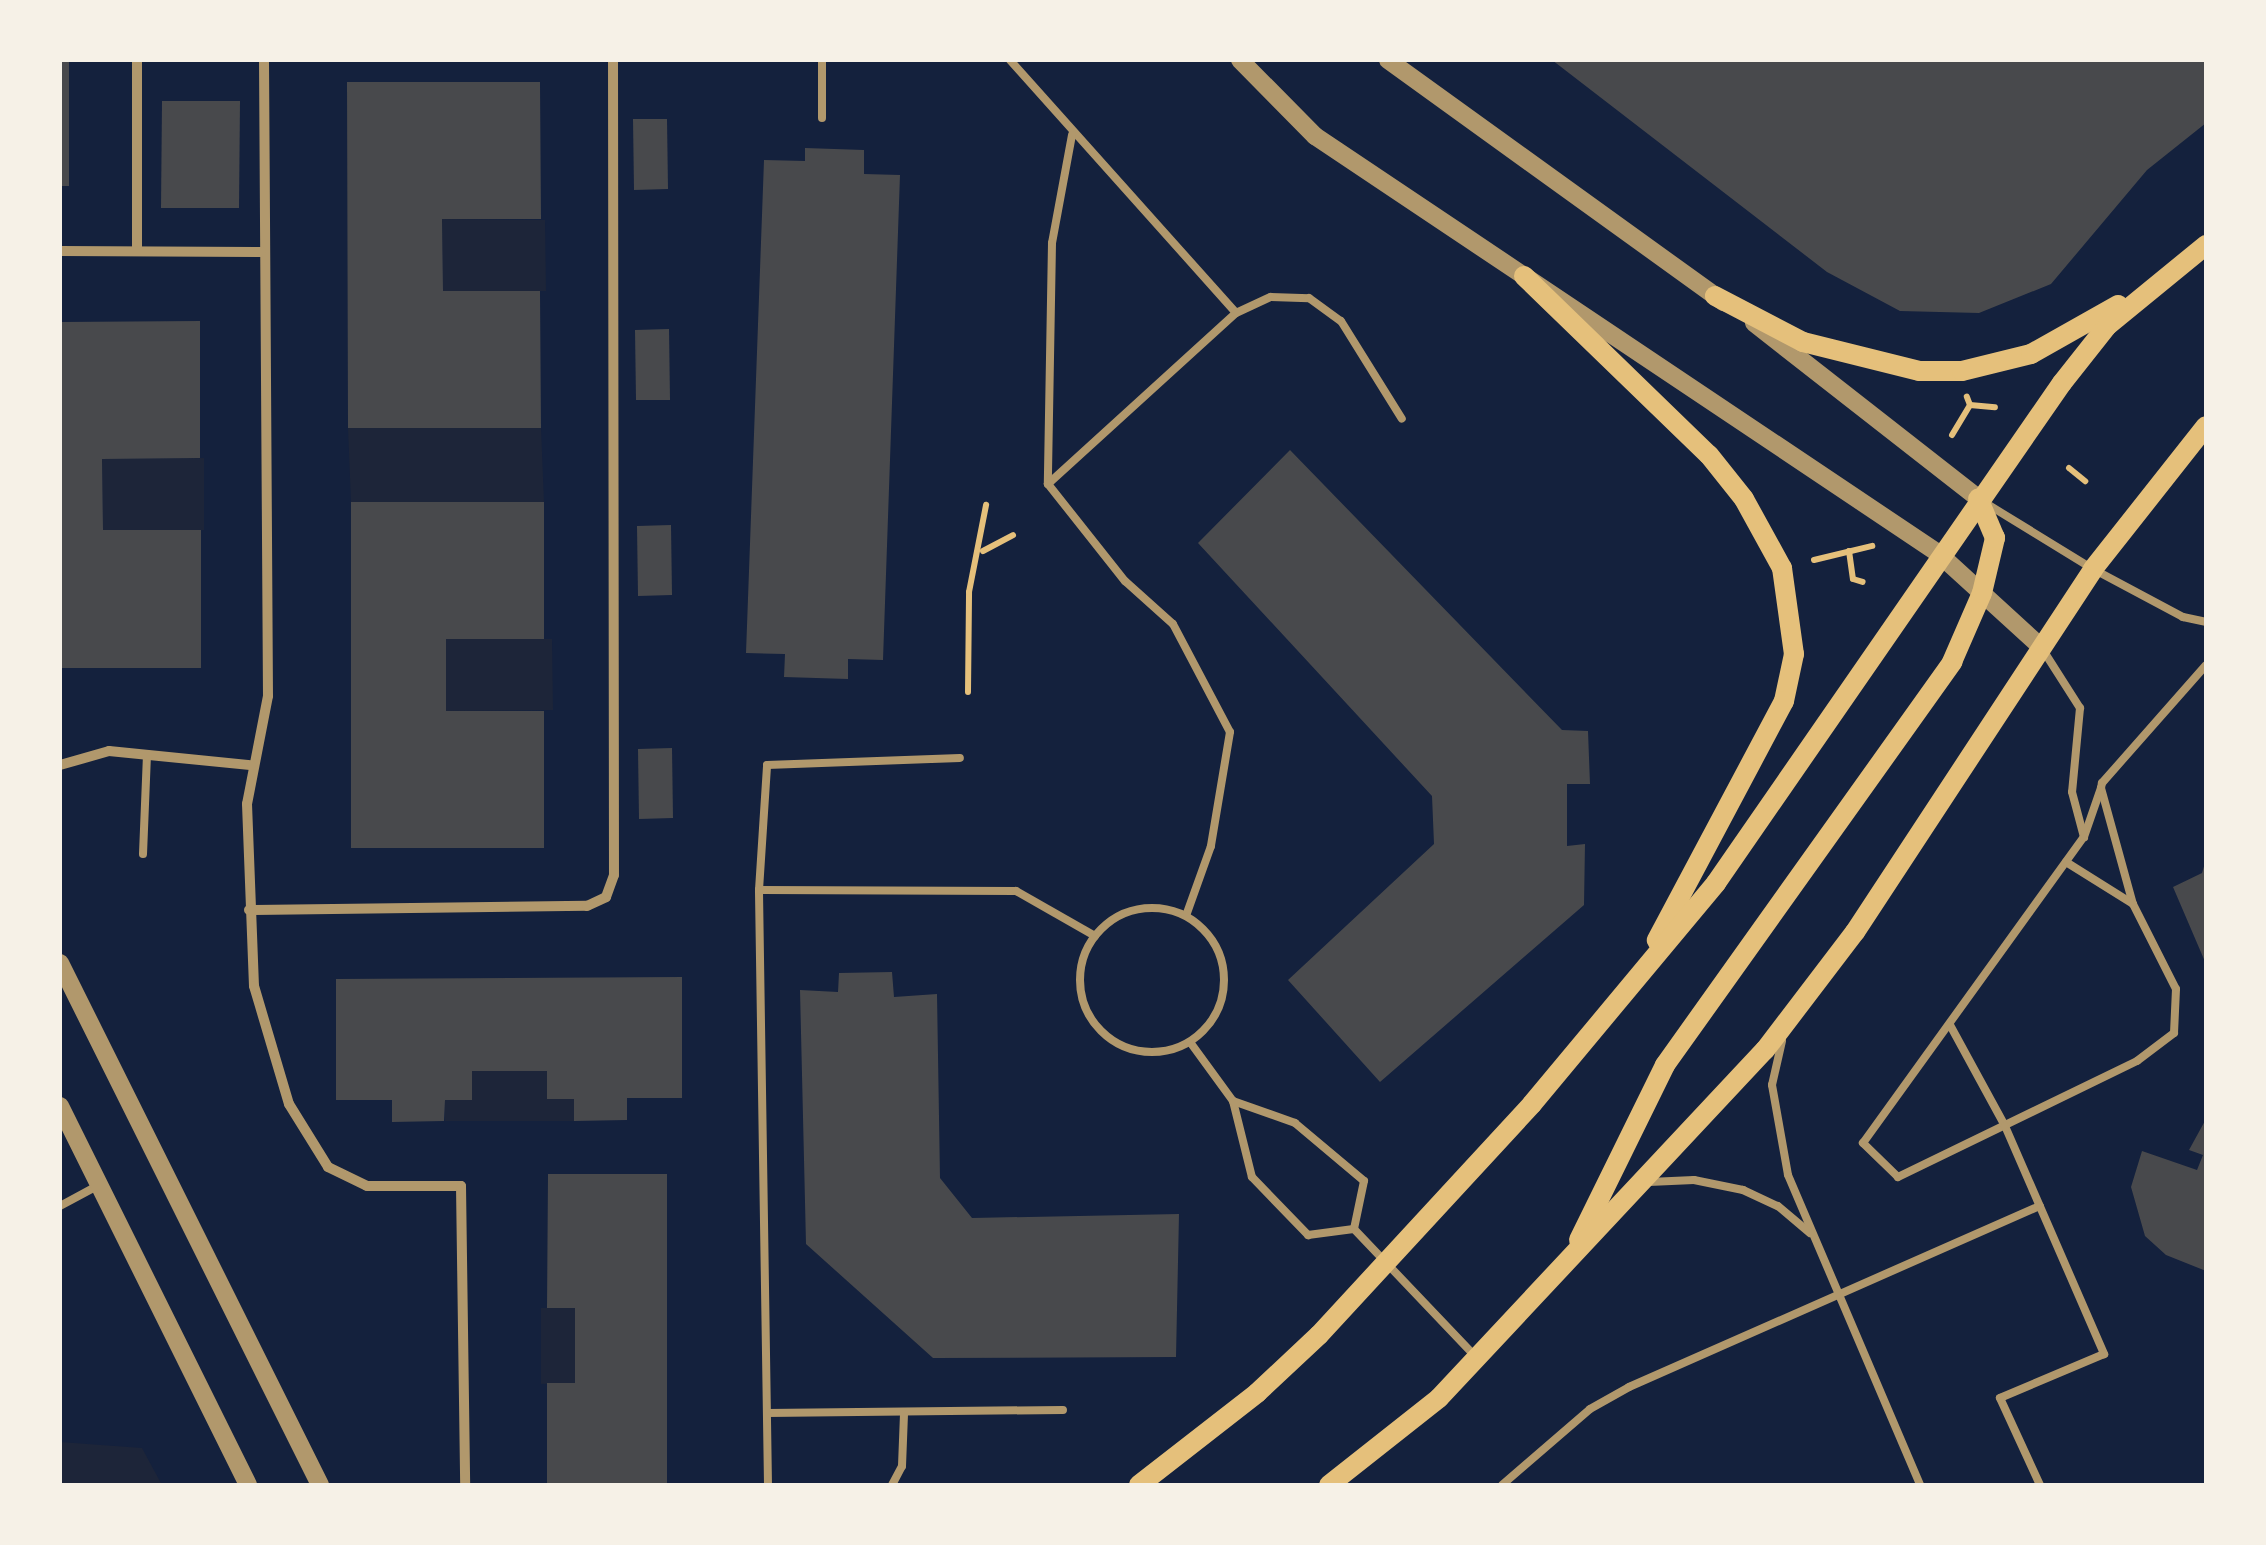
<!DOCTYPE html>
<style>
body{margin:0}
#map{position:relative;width:2266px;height:1545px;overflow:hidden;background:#14213d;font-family:Quicksand,sans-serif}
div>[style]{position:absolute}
.green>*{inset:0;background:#1d2539}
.building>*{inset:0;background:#48494c}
.path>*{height:6px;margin:-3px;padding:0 3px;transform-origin:3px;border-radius:3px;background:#e5c07b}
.service>*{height:8px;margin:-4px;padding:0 4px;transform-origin:4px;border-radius:4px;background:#b1986c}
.service>.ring{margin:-4px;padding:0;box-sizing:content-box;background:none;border:8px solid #b1986c;border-radius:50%}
.minor>*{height:10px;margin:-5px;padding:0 5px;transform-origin:5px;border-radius:5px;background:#b1986c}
.tertiary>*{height:18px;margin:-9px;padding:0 9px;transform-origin:9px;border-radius:9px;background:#b1986c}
.secondary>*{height:20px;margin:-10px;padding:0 10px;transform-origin:10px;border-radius:10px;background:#e5c07b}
span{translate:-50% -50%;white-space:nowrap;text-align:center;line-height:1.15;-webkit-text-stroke:10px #f6f1e7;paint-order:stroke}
.frame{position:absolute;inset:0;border:62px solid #f6f1e7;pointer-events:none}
</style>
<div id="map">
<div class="green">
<i style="clip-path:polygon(442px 219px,545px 220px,546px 291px,443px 291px)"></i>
<i style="clip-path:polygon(348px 428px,541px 428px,544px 502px,351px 502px)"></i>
<i style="clip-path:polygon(204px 458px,204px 530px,103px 530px,102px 459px)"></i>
<i style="clip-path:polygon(446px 639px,552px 639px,553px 710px,446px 711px)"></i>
<i style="clip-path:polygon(472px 1071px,547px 1071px,547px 1099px,574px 1099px,574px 1121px,445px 1121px,445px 1100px,472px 1100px)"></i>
<i style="clip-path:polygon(541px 1308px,575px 1308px,575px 1383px,541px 1384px)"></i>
<i style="clip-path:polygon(60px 1442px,142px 1448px,162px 1485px,60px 1485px)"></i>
</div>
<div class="building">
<i style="clip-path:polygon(60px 60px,69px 60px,69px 186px,60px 186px)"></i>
<i style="clip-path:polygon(1552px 60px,2206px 60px,2206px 123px,2147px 170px,2051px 284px,1979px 313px,1900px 311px,1827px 272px)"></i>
<i style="clip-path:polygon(347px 82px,540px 82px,541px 219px,442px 219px,443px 291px,540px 291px,541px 428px,348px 428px)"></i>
<i style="clip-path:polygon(162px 101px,240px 101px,239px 208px,161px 208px)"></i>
<i style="clip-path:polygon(633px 119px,667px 119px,668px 189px,634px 190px)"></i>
<i style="clip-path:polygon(805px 148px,864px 150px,864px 174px,900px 175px,883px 660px,848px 659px,848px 679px,784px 677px,785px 654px,746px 653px,764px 160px,805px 161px)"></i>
<i style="clip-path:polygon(200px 321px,200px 458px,102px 459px,103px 530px,201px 530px,201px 668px,60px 668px,60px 322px)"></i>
<i style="clip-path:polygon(669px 329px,670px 400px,636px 400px,635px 330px)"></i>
<i style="clip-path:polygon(1290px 450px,1562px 730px,1588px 731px,1590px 784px,1567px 784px,1567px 846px,1585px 844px,1584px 905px,1380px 1082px,1288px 980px,1434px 844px,1432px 796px,1198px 543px)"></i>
<i style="clip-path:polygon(351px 502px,544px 502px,544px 639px,446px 639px,446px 711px,544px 711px,544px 848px,351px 848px)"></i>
<i style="clip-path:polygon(671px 525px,672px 595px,638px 596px,637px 526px)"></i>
<i style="clip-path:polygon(672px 748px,673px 818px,639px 819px,638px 749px)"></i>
<i style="clip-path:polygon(2205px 863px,2206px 863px,2206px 964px,2173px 887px,2202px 873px)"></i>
<i style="clip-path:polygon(892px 972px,894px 997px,937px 994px,940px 1178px,972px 1218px,1179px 1214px,1176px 1357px,933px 1358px,806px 1244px,800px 990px,838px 992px,839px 973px)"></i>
<i style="clip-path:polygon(682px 977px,682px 1098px,627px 1098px,627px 1120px,574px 1121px,574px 1099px,547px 1099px,547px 1071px,472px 1071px,472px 1100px,445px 1100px,444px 1121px,392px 1122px,392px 1100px,336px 1100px,336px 979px)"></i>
<i style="clip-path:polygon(2206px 1119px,2206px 1271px,2166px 1255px,2145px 1236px,2131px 1187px,2142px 1151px,2197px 1170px,2203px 1155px,2189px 1150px)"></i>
<i style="clip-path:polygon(548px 1174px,667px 1174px,667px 1485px,547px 1485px,547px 1383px,575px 1383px,575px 1308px,547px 1308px)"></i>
</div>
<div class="path">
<i style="left:1970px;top:405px;width:25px;rotate:5deg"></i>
<i style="left:1952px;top:435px;width:35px;rotate:-59deg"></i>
<i style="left:1970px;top:405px;width:9px;rotate:-111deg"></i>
<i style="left:2069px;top:468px;width:21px;rotate:39deg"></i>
<i style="left:983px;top:551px;width:34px;rotate:-28deg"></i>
<i style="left:1849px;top:551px;width:28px;rotate:82deg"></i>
<i style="left:1853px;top:579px;width:10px;rotate:17deg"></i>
<i style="left:1814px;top:560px;width:60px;rotate:-13.6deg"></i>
<i style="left:968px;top:692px;width:100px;rotate:-89.4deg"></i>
<i style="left:969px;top:592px;width:89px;rotate:-78.9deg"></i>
</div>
<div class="service">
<i style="left:822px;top:60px;width:58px;rotate:90deg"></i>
<i style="left:1010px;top:60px;width:339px;rotate:48.2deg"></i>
<i style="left:1072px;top:135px;width:110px;rotate:100.5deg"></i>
<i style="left:1052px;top:243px;width:241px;rotate:91deg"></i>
<i style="left:1048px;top:484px;width:124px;rotate:51.6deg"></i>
<i style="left:1125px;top:581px;width:64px;rotate:41.9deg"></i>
<i style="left:1173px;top:624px;width:122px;rotate:62.2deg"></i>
<i style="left:1230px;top:732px;width:116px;rotate:99.5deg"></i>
<i style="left:1211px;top:846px;width:74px;rotate:109.7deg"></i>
<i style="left:1048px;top:484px;width:254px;rotate:-42.3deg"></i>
<i style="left:1236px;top:313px;width:38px;rotate:-25deg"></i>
<i style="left:1271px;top:297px;width:38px;rotate:2deg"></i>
<i style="left:1309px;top:298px;width:39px;rotate:36deg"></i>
<i style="left:1341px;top:321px;width:115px;rotate:58.1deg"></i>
<i style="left:1987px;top:504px;width:124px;rotate:31.5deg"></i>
<i style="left:2093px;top:569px;width:102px;rotate:28.1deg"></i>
<i style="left:2183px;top:617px;width:24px;rotate:12deg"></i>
<i style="left:2043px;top:650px;width:69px;rotate:57.5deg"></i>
<i style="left:2080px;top:708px;width:84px;rotate:95.4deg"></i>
<i style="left:2072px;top:792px;width:47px;rotate:75.1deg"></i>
<i style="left:2101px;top:788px;width:120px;rotate:74.6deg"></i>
<i style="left:2133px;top:904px;width:95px;rotate:63.2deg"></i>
<i style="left:2176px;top:989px;width:44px;rotate:92.6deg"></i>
<i style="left:2174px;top:1033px;width:46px;rotate:142.9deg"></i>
<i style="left:2137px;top:1061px;width:266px;rotate:154.1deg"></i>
<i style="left:1898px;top:1177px;width:49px;rotate:-135.8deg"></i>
<i style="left:1863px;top:1143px;width:377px;rotate:-54.2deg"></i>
<i style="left:2084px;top:837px;width:52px;rotate:-70.9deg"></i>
<i style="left:2101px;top:788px;width:5px;rotate:-79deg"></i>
<i style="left:2102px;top:783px;width:157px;rotate:-48.6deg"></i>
<i style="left:143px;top:854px;width:100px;rotate:-87.7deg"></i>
<i style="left:2066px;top:862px;width:79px;rotate:32.1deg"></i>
<i style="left:759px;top:890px;width:257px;rotate:0.2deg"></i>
<i style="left:1016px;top:891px;width:91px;rotate:29.7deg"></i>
<i class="ring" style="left:1080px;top:908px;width:136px;height:136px"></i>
<i style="left:1950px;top:1025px;width:115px;rotate:61.4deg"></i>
<i style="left:2005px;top:1126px;width:249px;rotate:66.5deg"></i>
<i style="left:2104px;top:1354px;width:113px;rotate:157.1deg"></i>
<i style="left:2000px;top:1398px;width:96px;rotate:65.3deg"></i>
<i style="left:1782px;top:1041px;width:45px;rotate:102.8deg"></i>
<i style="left:1772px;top:1085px;width:91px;rotate:79.9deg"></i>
<i style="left:1788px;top:1175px;width:337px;rotate:66.9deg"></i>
<i style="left:1190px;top:1042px;width:73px;rotate:53.9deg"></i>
<i style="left:1233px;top:1101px;width:78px;rotate:76deg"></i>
<i style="left:1252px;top:1177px;width:81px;rotate:46deg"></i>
<i style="left:1308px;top:1235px;width:46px;rotate:-7.4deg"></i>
<i style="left:1233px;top:1101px;width:66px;rotate:19.5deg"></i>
<i style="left:1295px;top:1123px;width:90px;rotate:40deg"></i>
<i style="left:1364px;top:1181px;width:49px;rotate:101.8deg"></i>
<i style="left:1649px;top:1182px;width:45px;rotate:-2.5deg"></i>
<i style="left:1694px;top:1180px;width:50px;rotate:11.5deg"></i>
<i style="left:1743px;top:1190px;width:38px;rotate:25deg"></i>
<i style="left:1778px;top:1206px;width:42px;rotate:40.2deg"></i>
<i style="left:60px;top:1206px;width:44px;rotate:-28.3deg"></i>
<i style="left:1354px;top:1229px;width:175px;rotate:46.4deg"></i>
<i style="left:767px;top:1413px;width:296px;rotate:-0.6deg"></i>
<i style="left:768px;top:1485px;width:595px;rotate:-90.87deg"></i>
<i style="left:759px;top:890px;width:125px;rotate:-86.3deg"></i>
<i style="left:767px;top:765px;width:193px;rotate:-2.1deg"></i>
<i style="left:892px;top:1485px;width:21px;rotate:-62deg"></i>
<i style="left:902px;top:1466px;width:52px;rotate:-87.8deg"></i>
<i style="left:1502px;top:1485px;width:116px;rotate:-40.8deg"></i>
<i style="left:1590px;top:1409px;width:45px;rotate:-29.4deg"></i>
<i style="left:1629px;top:1387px;width:449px;rotate:-23.8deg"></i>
</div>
<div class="minor">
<i style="left:137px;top:60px;width:191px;rotate:90deg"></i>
<i style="left:264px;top:60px;width:636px;rotate:89.64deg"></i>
<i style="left:268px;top:696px;width:110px;rotate:101deg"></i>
<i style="left:247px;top:804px;width:182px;rotate:87.8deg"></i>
<i style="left:254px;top:986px;width:123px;rotate:73.5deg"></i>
<i style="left:289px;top:1104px;width:74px;rotate:58.2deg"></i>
<i style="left:328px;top:1167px;width:43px;rotate:26deg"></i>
<i style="left:367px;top:1186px;width:94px"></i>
<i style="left:461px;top:1186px;width:299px;rotate:89.2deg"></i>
<i style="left:60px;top:251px;width:201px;rotate:0.3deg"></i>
<i style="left:60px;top:765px;width:51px;rotate:-15.9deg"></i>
<i style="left:109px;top:751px;width:142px;rotate:5.7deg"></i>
<i style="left:249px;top:910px;width:338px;rotate:-0.7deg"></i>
<i style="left:587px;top:906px;width:21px;rotate:-25deg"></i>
<i style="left:606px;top:897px;width:23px;rotate:-70deg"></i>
<i style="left:614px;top:875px;width:815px;rotate:-90.07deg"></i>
</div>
<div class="tertiary">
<i style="left:1240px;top:60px;width:107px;rotate:45.4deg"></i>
<i style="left:1315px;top:136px;width:750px;rotate:33.8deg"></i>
<i style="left:1938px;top:553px;width:139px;rotate:42.4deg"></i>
<i style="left:1388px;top:60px;width:414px;rotate:35.8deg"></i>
<i style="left:1754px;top:323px;width:284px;rotate:38deg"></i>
<i style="left:60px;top:963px;width:583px;rotate:63.52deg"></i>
<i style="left:60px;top:1106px;width:423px;rotate:63.6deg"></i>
</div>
<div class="secondary">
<i style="left:1524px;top:276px;width:257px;rotate:44.1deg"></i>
<i style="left:1709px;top:455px;width:56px;rotate:51.5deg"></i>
<i style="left:1744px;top:499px;width:79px;rotate:61.2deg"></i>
<i style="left:1782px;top:568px;width:87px;rotate:82.1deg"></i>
<i style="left:1794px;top:654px;width:48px;rotate:102deg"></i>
<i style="left:1784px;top:701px;width:271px;rotate:118deg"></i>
<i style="left:1715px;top:296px;width:99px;rotate:27.6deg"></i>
<i style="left:1803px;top:342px;width:120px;rotate:14deg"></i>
<i style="left:1919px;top:371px;width:43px"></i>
<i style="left:1962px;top:371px;width:71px;rotate:-13.8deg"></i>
<i style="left:2031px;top:354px;width:100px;rotate:-29.4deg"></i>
<i style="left:1579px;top:1240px;width:195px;rotate:-63.8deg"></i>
<i style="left:1665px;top:1065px;width:495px;rotate:-54.5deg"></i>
<i style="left:1952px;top:662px;width:75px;rotate:-66.5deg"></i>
<i style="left:1982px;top:593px;width:57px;rotate:-76.7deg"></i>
<i style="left:1995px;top:538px;width:43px;rotate:-113deg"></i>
<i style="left:1139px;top:1485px;width:150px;rotate:-37.9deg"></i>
<i style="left:1257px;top:1393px;width:85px;rotate:-43.1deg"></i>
<i style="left:1319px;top:1335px;width:314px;rotate:-47.3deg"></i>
<i style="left:1532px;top:1104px;width:288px;rotate:-50.2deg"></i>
<i style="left:1716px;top:883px;width:608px;rotate:-55.32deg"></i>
<i style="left:2062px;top:383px;width:73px;rotate:-51.7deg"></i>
<i style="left:2107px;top:326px;width:128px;rotate:-39.3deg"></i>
<i style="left:1329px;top:1485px;width:140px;rotate:-38.3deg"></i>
<i style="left:1439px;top:1398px;width:477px;rotate:-46.9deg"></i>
<i style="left:1765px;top:1050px;width:148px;rotate:-52.7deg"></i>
<i style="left:1855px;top:932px;width:434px;rotate:-56.7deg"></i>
<i style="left:2093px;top:569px;width:182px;rotate:-51.7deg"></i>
</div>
<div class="frame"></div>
</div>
